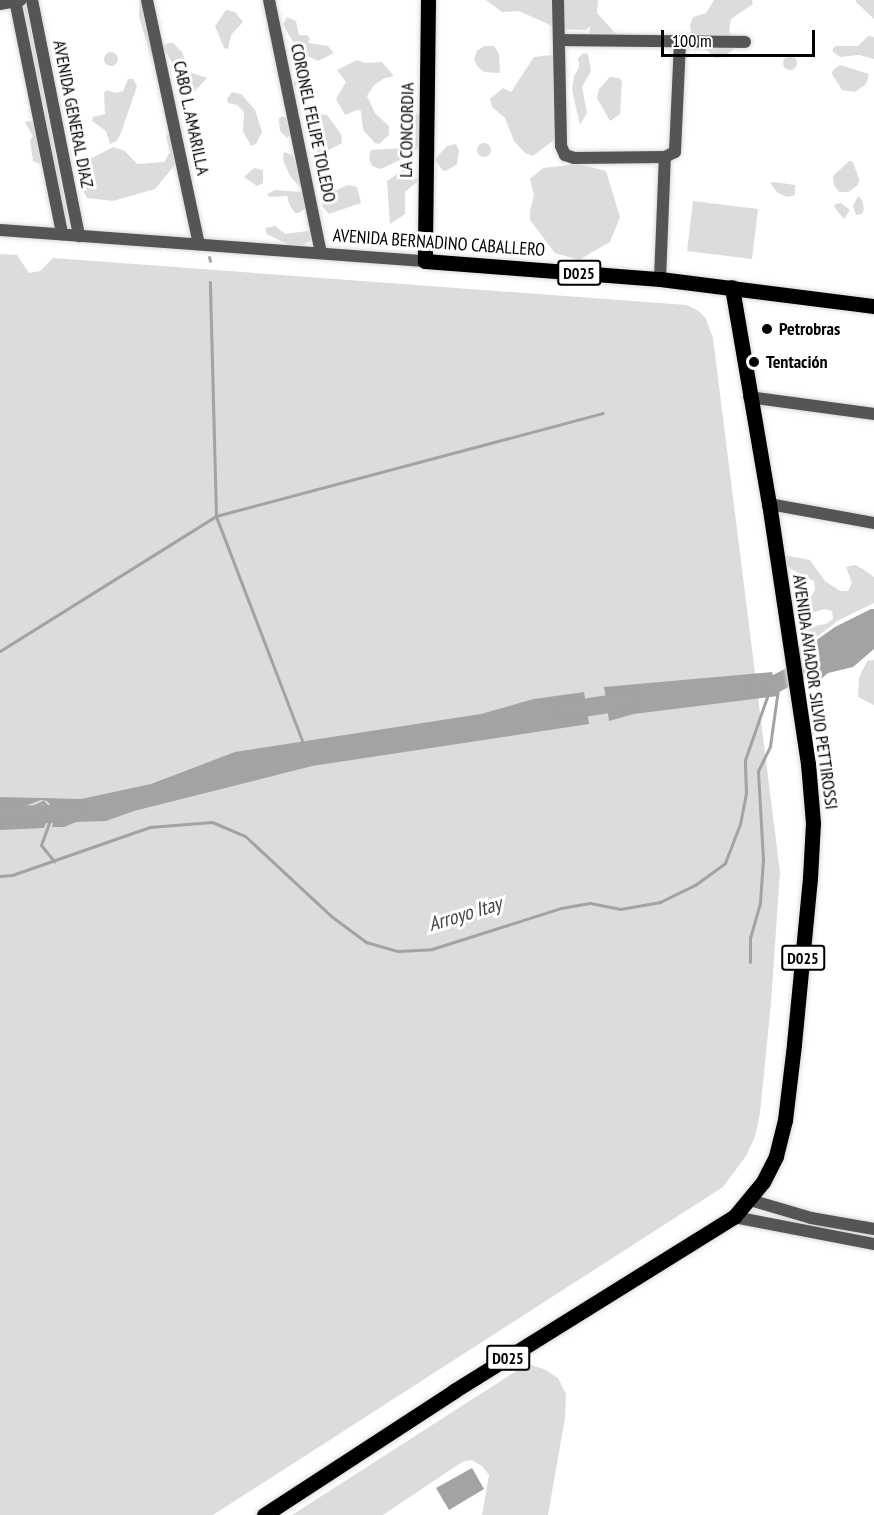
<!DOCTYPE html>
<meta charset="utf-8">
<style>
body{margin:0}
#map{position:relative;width:874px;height:1515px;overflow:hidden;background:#fff;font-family:"PT Sans Narrow",sans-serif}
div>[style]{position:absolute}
.green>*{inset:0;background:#dcdcdc}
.round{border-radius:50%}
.water>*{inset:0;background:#a3a3a3}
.pier>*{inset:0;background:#fff}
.stream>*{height:3px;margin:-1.5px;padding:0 1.5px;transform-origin:1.5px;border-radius:1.5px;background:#a3a3a3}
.river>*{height:18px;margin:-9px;padding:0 9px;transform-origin:9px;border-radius:9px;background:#a3a3a3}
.roads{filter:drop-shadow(0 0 2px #dbdbdb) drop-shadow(0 0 2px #dbdbdb)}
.minor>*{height:12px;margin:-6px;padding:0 6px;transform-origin:6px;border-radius:6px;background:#555}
.tertiary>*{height:12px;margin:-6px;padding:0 6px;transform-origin:6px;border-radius:6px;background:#555}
.primary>*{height:15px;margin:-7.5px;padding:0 7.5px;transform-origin:7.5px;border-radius:7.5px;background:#000}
.dots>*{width:16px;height:16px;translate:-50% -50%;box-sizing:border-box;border:3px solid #fff;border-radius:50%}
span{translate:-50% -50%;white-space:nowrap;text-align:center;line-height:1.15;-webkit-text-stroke:6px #fff;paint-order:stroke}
.shield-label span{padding:2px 4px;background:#fff;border:2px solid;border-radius:4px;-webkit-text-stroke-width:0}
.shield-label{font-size:16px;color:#000;font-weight:700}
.street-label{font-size:18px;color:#000}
.poi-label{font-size:18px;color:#000;font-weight:700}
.left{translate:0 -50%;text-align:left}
.water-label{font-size:20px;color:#444;font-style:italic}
.scale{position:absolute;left:661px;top:30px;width:154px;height:27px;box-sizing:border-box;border:3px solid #000;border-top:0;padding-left:8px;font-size:18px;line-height:21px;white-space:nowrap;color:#000;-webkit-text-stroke:4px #fff;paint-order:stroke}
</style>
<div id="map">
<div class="green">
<i style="clip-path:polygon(140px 0,148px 3px,155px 56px,151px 57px,139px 16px)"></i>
<i style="clip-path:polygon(486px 0,598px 0,597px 13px,616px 34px,614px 43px,607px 47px,598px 46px,589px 31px,591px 26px,586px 30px,559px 29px,519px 11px,502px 12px)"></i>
<i style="clip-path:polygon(714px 0,752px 0,753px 4px,731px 19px,729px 32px,736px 44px,735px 48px,724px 57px,716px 58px,692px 38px,690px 25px,693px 17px,706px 13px)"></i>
<i style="clip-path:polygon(856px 0,874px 0,874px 19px,856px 2px)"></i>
<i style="clip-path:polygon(24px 6px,26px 7px,67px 215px,65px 214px)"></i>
<i style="clip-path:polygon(226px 10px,235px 12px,243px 22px,231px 35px,228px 49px,224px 48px,215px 26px)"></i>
<i style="clip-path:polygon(287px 17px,296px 21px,299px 35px,307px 35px,310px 39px,308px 43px,328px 46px,334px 53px,318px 61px,298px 51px,283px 24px)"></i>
<i style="clip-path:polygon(868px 36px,874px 37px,874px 59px,859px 55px,840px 57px,833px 52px,833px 48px,836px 46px,858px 46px)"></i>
<i style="clip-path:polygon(168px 43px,173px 43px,182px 52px,190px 72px,207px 78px,195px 91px,191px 93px,179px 80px,173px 64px,163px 47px)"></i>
<i style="clip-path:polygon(484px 46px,494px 46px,499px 54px,500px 73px,484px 72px,478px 67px,474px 59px,477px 51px)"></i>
<i class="round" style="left:104px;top:52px;width:14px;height:14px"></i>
<i style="clip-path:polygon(583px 53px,588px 54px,591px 71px,582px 87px,587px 113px,580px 125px,572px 90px,574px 76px,579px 67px,578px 58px)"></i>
<i style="clip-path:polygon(552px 55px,565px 69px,563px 125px,554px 140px,533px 156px,525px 153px,514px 141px,505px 118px,492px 107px,490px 99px,503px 88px,511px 92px,534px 57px)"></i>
<i class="round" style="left:783px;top:56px;width:14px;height:14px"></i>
<i style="clip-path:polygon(357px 60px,365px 63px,382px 62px,394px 76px,385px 78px,374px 85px,367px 96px,375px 113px,389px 126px,389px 135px,379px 144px,375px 143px,363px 130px,361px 111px,357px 110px,345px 115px,336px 99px,346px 82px,337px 70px)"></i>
<i style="clip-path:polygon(840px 65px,869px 74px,866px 84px,855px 92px,842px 90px,832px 74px,833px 70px)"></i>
<i style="clip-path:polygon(297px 67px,306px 74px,307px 78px,301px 94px,294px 84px)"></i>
<i style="clip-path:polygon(610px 77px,619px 78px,622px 82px,620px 114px,610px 121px,597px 98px,599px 89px)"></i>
<i style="clip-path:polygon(128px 79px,133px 79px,137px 86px,121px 133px,117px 141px,110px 144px,106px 131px,92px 121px,93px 117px,105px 114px,104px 93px,107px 90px,115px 93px,123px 91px)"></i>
<i style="clip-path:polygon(232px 92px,241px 94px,255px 110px,262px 132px,256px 144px,251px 146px,243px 131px,244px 112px,237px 105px,228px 103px,227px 99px)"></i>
<i style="clip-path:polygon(415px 112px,426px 120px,423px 144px,404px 158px,381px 169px,372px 166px,369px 158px,371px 150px,406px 148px,402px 143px,407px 136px,409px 119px)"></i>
<i style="clip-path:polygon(318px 114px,327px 115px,341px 134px,342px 143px,323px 153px,318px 152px,312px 139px,315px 117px)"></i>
<i style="clip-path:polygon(282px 116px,288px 119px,292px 133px,287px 138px,280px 131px,279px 119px)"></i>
<i style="clip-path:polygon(29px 121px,36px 125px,40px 142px,40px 164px,33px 161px,30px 140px,33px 136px,25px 122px)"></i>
<i style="clip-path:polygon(173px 131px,183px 155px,155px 189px,113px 201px,87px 198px,79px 184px,78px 161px,94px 157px,113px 147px,125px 151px,137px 164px,164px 162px,170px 152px,166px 136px)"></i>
<i class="round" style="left:477px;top:143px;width:14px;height:14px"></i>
<i style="clip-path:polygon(456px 144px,459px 151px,457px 164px,446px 171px,442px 170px,435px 159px,447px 146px)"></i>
<i style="clip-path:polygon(284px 152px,292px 155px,304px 176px,304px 185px,301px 188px,290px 176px,283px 160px)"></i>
<i style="clip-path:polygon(849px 161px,853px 162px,859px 179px,858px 185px,848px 192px,839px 192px,834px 185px,833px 176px)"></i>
<i style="clip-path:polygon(579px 164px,606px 171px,620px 217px,610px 242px,579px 260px,555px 253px,530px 220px,530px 211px,534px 195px,530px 179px,543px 168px)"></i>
<i style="clip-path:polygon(254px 168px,263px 170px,263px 183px,257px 186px,244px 177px)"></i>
<i style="clip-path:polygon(403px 170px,412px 174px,418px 181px,405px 192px,405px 214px,390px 224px,387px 181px)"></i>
<i style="clip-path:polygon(774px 182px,795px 185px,795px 195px,787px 197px,778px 193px,770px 183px)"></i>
<i style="clip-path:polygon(348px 185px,357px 187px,361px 203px,329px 214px,322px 206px,324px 196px)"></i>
<i style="clip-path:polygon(275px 190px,301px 192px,304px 194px,306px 207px,299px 213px,295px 213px,290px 206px,287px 196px,269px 197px,267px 194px)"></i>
<i style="clip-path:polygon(858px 196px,862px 200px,864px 209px,862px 214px,856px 215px,853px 206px)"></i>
<i style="clip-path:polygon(693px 201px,758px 209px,752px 259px,687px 251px)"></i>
<i style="clip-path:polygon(841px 203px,850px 210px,844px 219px,834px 207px,835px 204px)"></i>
<i style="clip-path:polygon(275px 226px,285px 234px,315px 230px,313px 239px,302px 246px,289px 245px,267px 234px,265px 228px)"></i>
<i style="clip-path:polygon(0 254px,17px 255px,29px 273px,40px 271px,53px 258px,687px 305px,700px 312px,706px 319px,713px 338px,780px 872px,771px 1003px,760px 1113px,755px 1137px,746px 1156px,723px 1187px,213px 1515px,0 1515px)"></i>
<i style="clip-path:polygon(784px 555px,810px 560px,825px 581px,840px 591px,848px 591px,852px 583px,846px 567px,855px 565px,863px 569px,874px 577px,874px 603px,839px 620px,818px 636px,802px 639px,801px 631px,809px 627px,826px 624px,833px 619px,832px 611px,824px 609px,800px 617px,793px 611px,788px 604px,794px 598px,811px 597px,815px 589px,814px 581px,791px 569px,785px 563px)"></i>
<i style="clip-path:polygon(874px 660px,874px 705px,858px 697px,859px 678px,867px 661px)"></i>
<i style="clip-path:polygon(527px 1364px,544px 1369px,558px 1378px,566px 1394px,565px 1418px,548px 1515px,482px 1515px,489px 1475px,482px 1466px,471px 1460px,462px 1462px,383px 1515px,292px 1515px)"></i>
</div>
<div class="water">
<i style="clip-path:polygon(871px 609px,874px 609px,874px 649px,853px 667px,828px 673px,806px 692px,801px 651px,835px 627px)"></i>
<i style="clip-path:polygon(772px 672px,778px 696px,634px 714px,609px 721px,604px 687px)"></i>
<i style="clip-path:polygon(584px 692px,589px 724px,312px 766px,134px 811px,106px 821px,76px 822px,64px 827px,52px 827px,56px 811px,47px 801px,41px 800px,11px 811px,0 806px,0 797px,81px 799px,151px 784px,235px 752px,481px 714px,534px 699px)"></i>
<i style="clip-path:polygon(42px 806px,50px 813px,44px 828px,0 830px,0 815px,17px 819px)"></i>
<i style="clip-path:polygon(472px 1468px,484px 1489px,449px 1510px,436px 1488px)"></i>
</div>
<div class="pier">
<i style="clip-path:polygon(802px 646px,810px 693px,806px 695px,798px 651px)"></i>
</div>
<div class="stream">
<i style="left:209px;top:257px;width:4px;rotate:76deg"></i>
<i style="left:0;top:651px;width:255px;rotate:-32deg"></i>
<i style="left:216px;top:516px;width:234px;rotate:-91.5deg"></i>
<i style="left:303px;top:743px;width:243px;rotate:-111deg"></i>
<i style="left:216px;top:516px;width:400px;rotate:-14.9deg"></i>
<i style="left:0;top:808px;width:17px;rotate:25deg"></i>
<i style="left:15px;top:815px;width:31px;rotate:-25deg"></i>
<i style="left:43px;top:802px;width:14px;rotate:45deg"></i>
<i style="left:53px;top:812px;width:35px;rotate:110deg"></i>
<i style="left:41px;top:845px;width:21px;rotate:51deg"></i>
<i style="left:0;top:876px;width:12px;rotate:-5deg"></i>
<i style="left:12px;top:875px;width:146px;rotate:-19.2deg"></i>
<i style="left:150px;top:827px;width:62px;rotate:-4.6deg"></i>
<i style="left:212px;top:822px;width:36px;rotate:23deg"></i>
<i style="left:245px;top:836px;width:117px;rotate:42.9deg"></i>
<i style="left:331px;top:916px;width:44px;rotate:36.6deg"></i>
<i style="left:366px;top:942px;width:33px;rotate:16deg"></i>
<i style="left:398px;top:951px;width:34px;rotate:-3deg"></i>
<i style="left:432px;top:949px;width:135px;rotate:-17.6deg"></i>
<i style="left:561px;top:908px;width:29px;rotate:-10deg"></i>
<i style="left:590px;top:903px;width:31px;rotate:11deg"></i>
<i style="left:620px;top:909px;width:41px;rotate:-9.9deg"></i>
<i style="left:660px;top:902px;width:39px;rotate:-26deg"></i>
<i style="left:695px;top:885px;width:37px;rotate:-36deg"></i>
<i style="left:725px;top:863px;width:42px;rotate:-69deg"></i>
<i style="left:740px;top:824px;width:32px;rotate:-79deg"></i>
<i style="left:746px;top:793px;width:33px;rotate:-92deg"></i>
<i style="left:745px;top:760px;width:70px;rotate:-70.8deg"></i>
<i style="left:750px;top:962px;width:24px;rotate:-90deg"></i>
<i style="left:750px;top:938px;width:37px;rotate:-74deg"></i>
<i style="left:760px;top:902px;width:43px;rotate:-86deg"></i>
<i style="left:763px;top:859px;width:88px;rotate:-93.3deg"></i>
<i style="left:758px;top:771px;width:28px;rotate:-64deg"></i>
<i style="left:770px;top:746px;width:65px;rotate:-82deg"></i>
</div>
<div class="river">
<i style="left:752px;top:688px;width:19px;rotate:-6deg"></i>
<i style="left:771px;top:686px;width:36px;rotate:-27deg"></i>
<i style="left:803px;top:670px;width:18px;rotate:-77deg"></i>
<i style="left:807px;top:652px;width:7px;rotate:-34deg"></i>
<i style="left:562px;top:711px;width:69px;rotate:-8.4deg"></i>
<i style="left:0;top:815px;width:52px;rotate:-1.1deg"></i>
<i style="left:52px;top:814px;width:27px;rotate:-8deg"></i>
</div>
<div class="roads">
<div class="minor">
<i style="left:15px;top:0;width:239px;rotate:78.6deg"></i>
<i style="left:32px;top:0;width:241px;rotate:78.7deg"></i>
<i style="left:147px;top:0;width:249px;rotate:78deg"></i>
<i style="left:269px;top:0;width:258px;rotate:78.4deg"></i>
<i style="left:558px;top:0;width:146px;rotate:88.8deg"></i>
<i style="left:561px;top:146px;width:10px;rotate:66deg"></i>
<i style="left:565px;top:155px;width:9px;rotate:18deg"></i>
<i style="left:574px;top:158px;width:91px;rotate:-0.6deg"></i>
<i style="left:665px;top:157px;width:11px;rotate:-27deg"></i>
<i style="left:675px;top:152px;width:111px;rotate:-87.4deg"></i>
<i style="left:0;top:4px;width:21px;rotate:-11deg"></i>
<i style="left:559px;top:40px;width:186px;rotate:0.6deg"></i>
<i style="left:660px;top:279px;width:122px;rotate:-87.7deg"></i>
<i style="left:749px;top:397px;width:126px;rotate:7.7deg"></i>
<i style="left:769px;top:504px;width:107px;rotate:10.3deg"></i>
<i style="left:750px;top:1200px;width:64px;rotate:16.4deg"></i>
<i style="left:811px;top:1218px;width:64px;rotate:9.9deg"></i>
<i style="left:734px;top:1217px;width:143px;rotate:10.9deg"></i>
</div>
<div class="tertiary">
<i style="left:0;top:230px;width:426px;rotate:4.2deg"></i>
</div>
<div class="primary">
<i style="left:428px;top:0;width:261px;rotate:90.7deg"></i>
<i style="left:425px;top:261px;width:236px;rotate:4.4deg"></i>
<i style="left:660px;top:279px;width:216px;rotate:7.2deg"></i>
<i style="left:264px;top:1515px;width:227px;rotate:-33.1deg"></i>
<i style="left:454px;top:1391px;width:330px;rotate:-31.9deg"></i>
<i style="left:734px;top:1217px;width:45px;rotate:-50.4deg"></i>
<i style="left:763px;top:1182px;width:29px;rotate:-63deg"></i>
<i style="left:776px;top:1156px;width:37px;rotate:-76deg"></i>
<i style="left:785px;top:1120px;width:77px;rotate:-83.2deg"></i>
<i style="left:794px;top:1044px;width:167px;rotate:-84.5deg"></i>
<i style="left:810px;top:878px;width:55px;rotate:-86.9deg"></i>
<i style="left:813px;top:823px;width:59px;rotate:-94.8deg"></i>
<i style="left:808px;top:764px;width:263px;rotate:-98.5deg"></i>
<i style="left:769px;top:504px;width:220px;rotate:-99.7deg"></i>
</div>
</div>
<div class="dots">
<i style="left:767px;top:329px;background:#000"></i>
<i style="left:754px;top:362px;background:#000"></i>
</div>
<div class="shield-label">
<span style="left:579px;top:273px">D025</span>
<span style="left:803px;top:958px">D025</span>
<span style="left:508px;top:1358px">D025</span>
</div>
<div class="street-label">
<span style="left:73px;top:114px;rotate:79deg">AVENIDA GENERAL DIAZ</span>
<span style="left:191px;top:118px;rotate:78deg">CABO L. AMARILLA</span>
<span style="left:313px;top:123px;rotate:78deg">CORONEL FELIPE TOLEDO</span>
<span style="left:407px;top:130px;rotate:-89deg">LA CONCORDIA</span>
<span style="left:439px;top:243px;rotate:4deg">AVENIDA BERNADINO CABALLERO</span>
<span style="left:815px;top:692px;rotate:82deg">AVENIDA AVIADOR SILVIO PETTIROSSI</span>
</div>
<div class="poi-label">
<span class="left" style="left:779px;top:329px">Petrobras</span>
<span class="left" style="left:766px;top:362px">Tentación</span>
</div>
<div class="water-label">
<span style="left:465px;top:914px;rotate:-17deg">Arroyo Itay</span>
</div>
<div class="scale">100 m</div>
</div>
